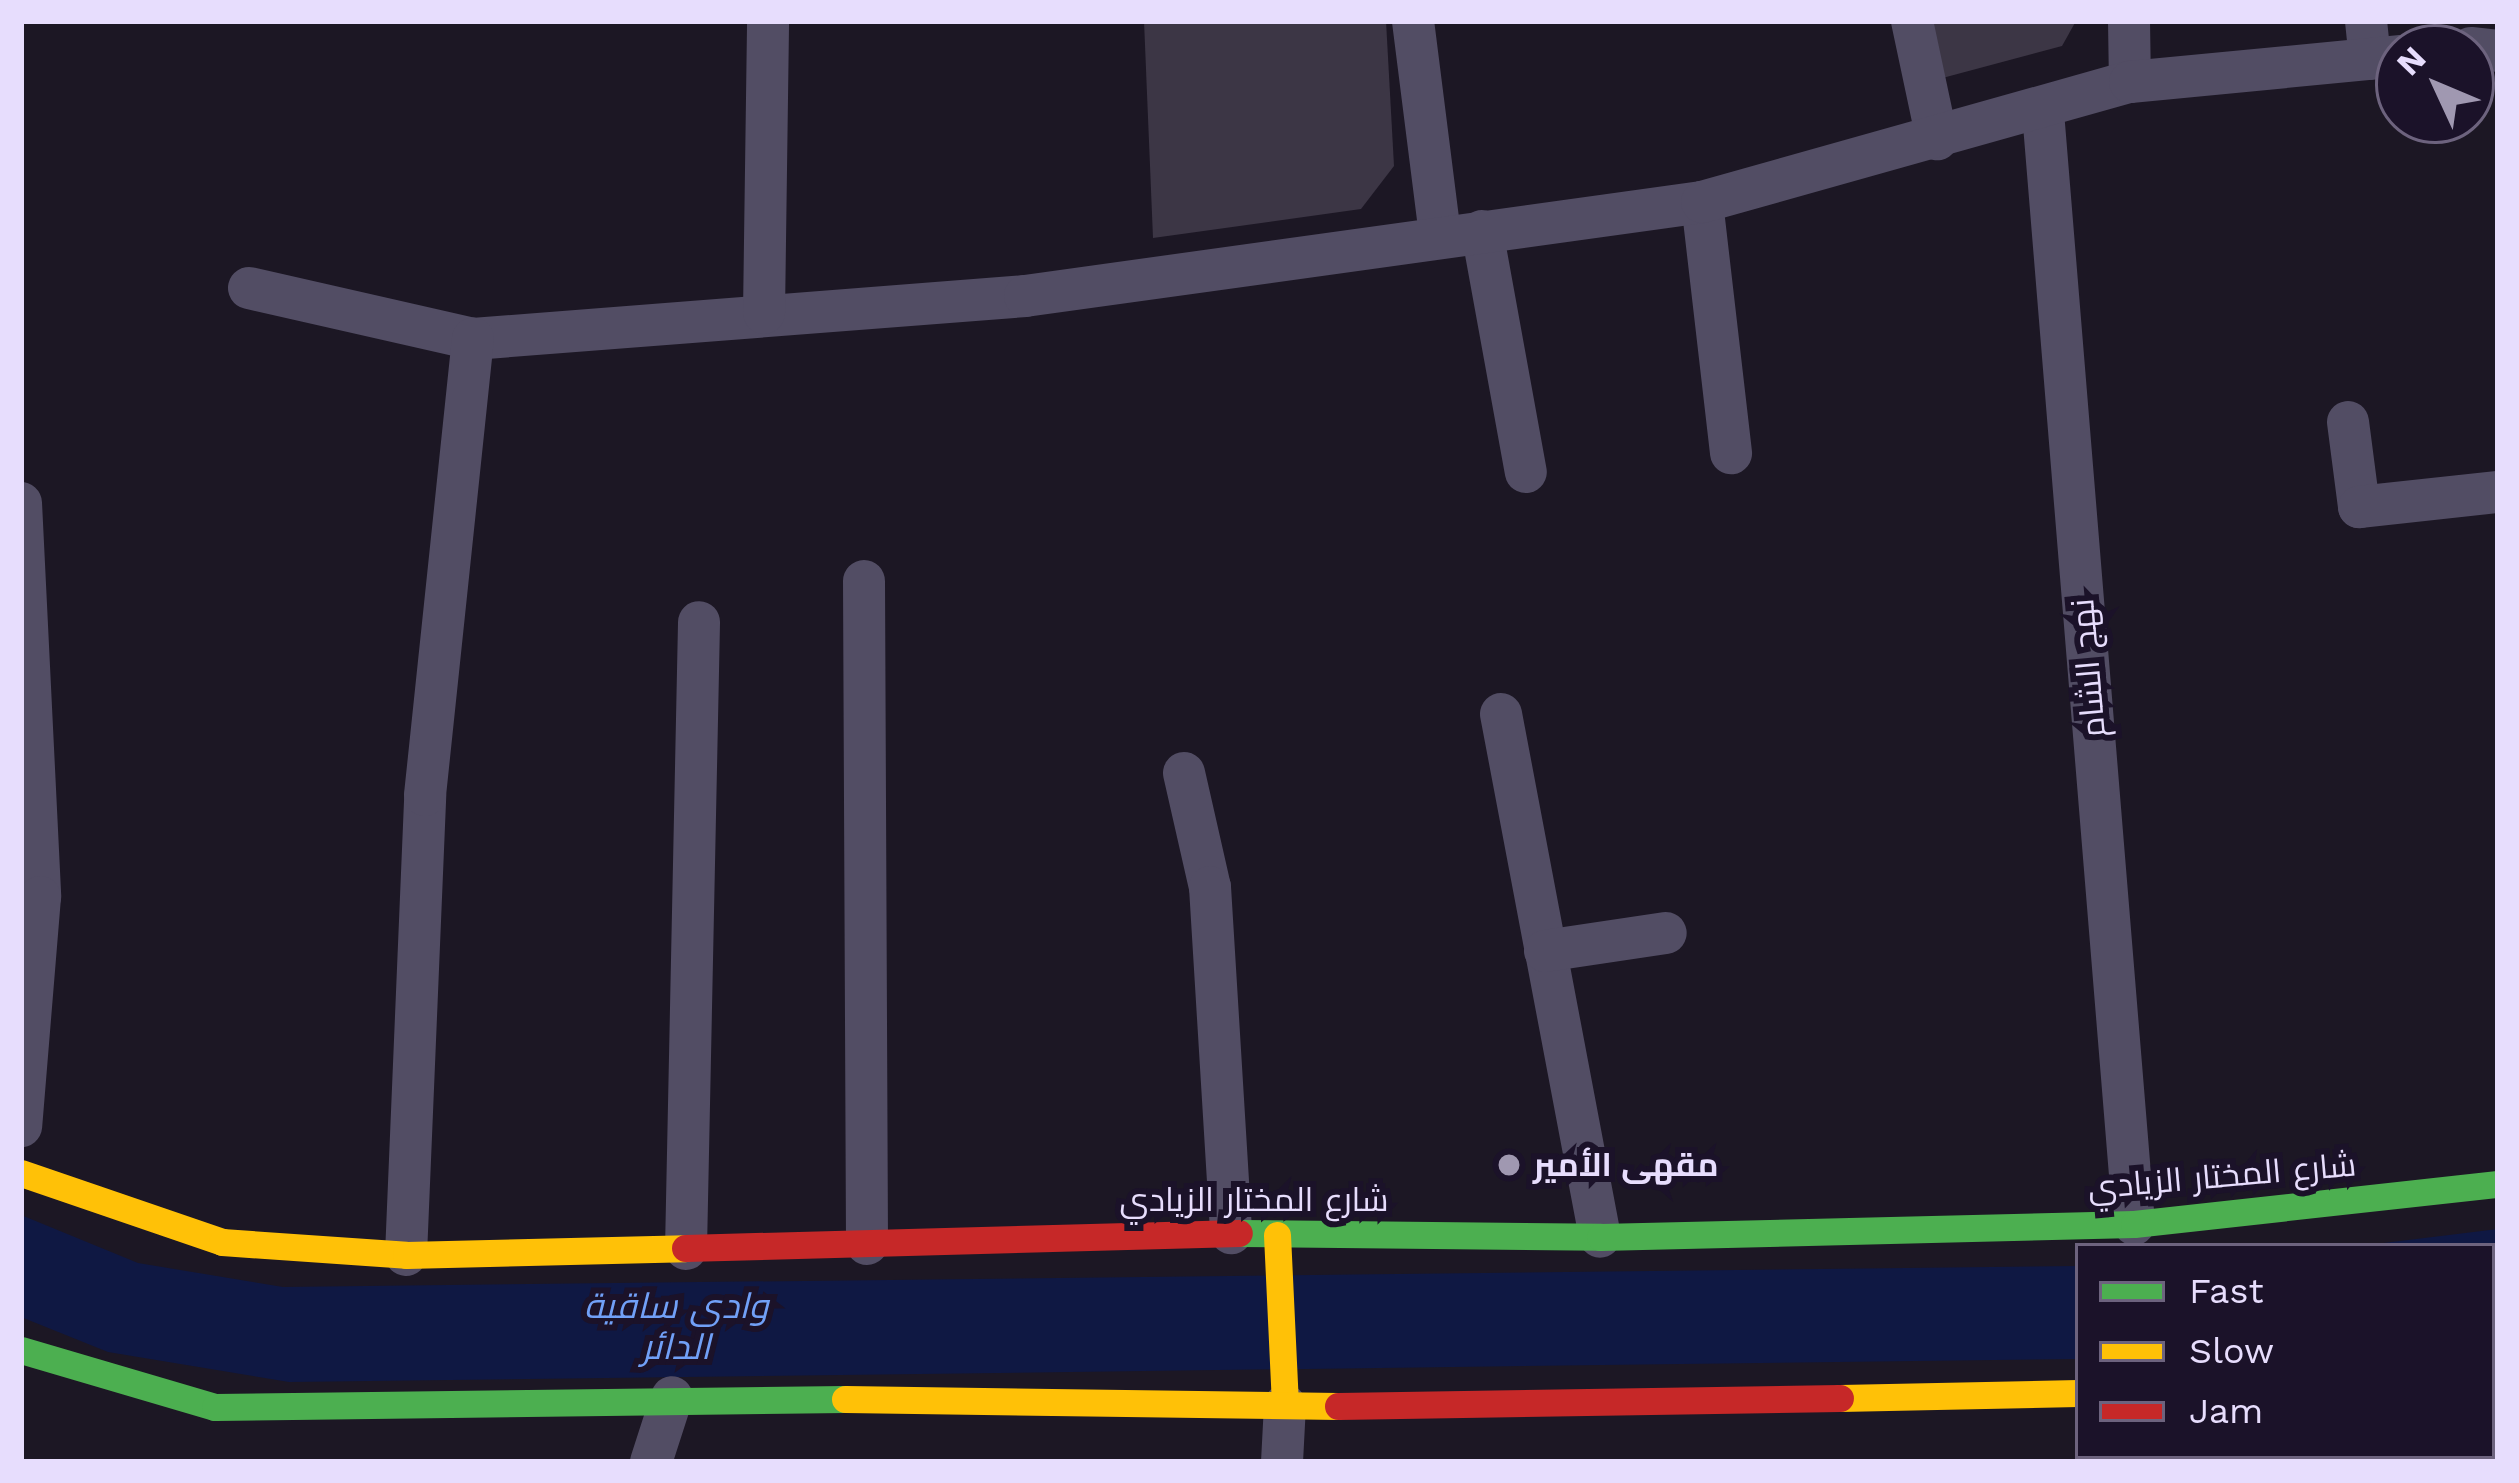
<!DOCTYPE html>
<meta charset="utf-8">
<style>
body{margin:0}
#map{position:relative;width:2519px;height:1483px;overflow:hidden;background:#1c1724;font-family:"Work Sans",Cairo,sans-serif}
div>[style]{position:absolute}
.water>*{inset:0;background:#0f1843}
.building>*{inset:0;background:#3c3645}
.street>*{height:42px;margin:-21px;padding:0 21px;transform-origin:21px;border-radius:21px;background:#524d64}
.fast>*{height:27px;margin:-13.5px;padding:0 13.5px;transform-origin:13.5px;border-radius:13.5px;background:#4caf50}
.slow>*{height:27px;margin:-13.5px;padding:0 13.5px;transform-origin:13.5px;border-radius:13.5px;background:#ffc107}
.jam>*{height:27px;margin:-13.5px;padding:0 13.5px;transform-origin:13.5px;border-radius:13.5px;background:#c62828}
.dots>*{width:33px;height:33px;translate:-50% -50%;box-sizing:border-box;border:6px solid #1b1229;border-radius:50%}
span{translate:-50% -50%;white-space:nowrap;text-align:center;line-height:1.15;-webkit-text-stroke:12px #1b1229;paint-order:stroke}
.street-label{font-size:33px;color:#e7ddfd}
.poi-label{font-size:33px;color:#e7ddfd;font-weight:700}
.left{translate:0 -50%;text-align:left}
.water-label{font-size:36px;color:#71a0f7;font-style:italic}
.frame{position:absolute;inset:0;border:24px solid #e7ddfd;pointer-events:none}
.legend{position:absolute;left:2075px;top:1243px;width:420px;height:216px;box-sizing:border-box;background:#1b1229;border:3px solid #6d637e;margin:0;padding:15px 21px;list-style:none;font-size:36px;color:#e7ddfd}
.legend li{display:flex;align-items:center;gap:24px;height:60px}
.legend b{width:60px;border:3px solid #6d637e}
.north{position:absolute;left:2375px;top:24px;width:120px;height:120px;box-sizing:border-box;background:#1b1229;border:3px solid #6d637e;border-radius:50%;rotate:314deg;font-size:33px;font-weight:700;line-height:48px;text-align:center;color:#e7ddfd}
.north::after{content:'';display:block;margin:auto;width:42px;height:54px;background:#a098b1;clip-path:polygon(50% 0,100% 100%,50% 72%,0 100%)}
</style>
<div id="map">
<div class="water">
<i style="clip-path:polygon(21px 1215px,138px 1263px,283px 1287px,2078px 1266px,2078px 1359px,289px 1382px,108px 1352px,21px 1317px)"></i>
<i style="clip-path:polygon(2498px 1229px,2498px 1325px,2492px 1246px,2359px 1246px)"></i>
</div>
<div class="building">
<i style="clip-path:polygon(1144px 21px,1386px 21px,1394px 166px,1361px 209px,1153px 238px)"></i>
<i style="clip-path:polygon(1925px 21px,2076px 21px,2062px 46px,1935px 80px)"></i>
</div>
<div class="street">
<i style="left:1413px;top:21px;width:216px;rotate:82.8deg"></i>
<i style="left:1912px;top:21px;width:121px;rotate:78deg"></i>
<i style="left:2129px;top:21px;width:61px;rotate:89.1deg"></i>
<i style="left:2366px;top:21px;width:38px;rotate:84deg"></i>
<i style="left:2471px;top:48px;width:27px;rotate:6deg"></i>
<i style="left:2043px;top:112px;width:1116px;rotate:85.32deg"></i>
<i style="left:1702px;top:202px;width:253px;rotate:83.4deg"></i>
<i style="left:1482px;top:231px;width:245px;rotate:79.7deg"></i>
<i style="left:249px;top:288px;width:230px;rotate:12.8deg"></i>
<i style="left:473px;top:339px;width:554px;rotate:-4.45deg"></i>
<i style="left:1025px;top:296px;width:683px;rotate:-7.9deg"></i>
<i style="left:1702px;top:202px;width:445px;rotate:-15.7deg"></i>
<i style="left:2130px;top:82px;width:270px;rotate:-5.5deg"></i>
<i style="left:764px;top:313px;width:292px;rotate:-89.2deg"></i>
<i style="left:2348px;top:422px;width:86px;rotate:82.6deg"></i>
<i style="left:2359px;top:507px;width:140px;rotate:-6.2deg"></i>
<i style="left:21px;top:503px;width:394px;rotate:87.2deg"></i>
<i style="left:40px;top:897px;width:230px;rotate:94.7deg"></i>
<i style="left:864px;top:581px;width:663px;rotate:89.74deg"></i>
<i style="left:1501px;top:714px;width:532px;rotate:79.28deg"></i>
<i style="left:1184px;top:773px;width:117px;rotate:77.2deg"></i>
<i style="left:1210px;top:887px;width:347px;rotate:86.5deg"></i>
<i style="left:1545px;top:951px;width:122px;rotate:-8.5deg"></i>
<i style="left:686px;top:1249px;width:627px;rotate:-88.81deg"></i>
<i style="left:406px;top:1255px;width:460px;rotate:-87.6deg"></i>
<i style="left:425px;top:795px;width:459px;rotate:-84deg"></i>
<i style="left:2313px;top:1456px;width:6px;rotate:81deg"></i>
<i style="left:651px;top:1462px;width:68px;rotate:-72.1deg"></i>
<i style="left:1282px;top:1462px;width:57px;rotate:-87deg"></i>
</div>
<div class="fast">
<i style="left:1239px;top:1233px;width:361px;rotate:0.6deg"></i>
<i style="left:1600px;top:1237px;width:534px;rotate:-1.39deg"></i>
<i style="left:2134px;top:1224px;width:366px;rotate:-6.3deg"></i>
<i style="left:21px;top:1350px;width:202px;rotate:16.4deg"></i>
<i style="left:215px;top:1407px;width:630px;rotate:-0.73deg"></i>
<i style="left:2492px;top:1359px;width:6px"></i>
</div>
<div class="slow">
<i style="left:21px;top:1173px;width:213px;rotate:18.9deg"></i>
<i style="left:222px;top:1242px;width:184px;rotate:4deg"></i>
<i style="left:406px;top:1255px;width:279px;rotate:-1.4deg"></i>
<i style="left:1277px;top:1235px;width:170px;rotate:87.3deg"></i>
<i style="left:1840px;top:1398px;width:238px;rotate:-1.2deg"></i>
<i style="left:845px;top:1399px;width:493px;rotate:0.8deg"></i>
</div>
<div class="jam">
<i style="left:685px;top:1248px;width:554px;rotate:-1.55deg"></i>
<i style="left:1338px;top:1406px;width:502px;rotate:-0.91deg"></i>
</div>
<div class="dots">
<i style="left:1509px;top:1165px;background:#a098b1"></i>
</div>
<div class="street-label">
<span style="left:2088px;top:668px;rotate:-95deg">نهج الشام</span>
<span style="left:2222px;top:1176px;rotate:-5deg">شارع المختار الزيادي</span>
<span style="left:1254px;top:1200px">شارع المختار الزيادي</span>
</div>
<div class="poi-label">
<span class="left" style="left:1533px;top:1165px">مقهى الأمير</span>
</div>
<div class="water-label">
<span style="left:676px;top:1327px">وادي ساقية<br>الدائر</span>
</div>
<div class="frame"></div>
<ul class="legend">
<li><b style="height:15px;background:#4caf50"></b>Fast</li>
<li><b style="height:15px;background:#ffc107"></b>Slow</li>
<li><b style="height:15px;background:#c62828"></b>Jam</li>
</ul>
<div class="north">N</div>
</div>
